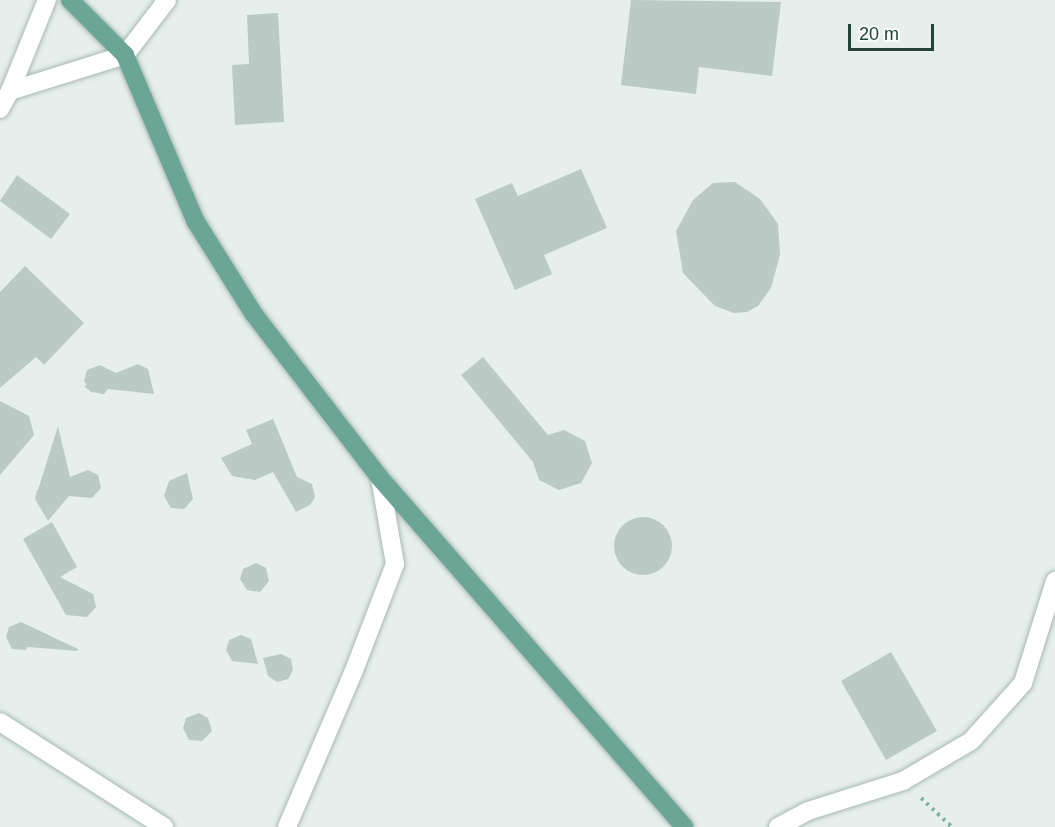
<!DOCTYPE html>
<style>
body{margin:0}
#map{position:relative;width:1055px;height:827px;overflow:hidden;background:#e6efeb;font-family:Helvetica,sans-serif}
div>[style]{position:absolute}
.building>*{inset:0;background:#bbcac4}
.round{border-radius:50%}
.path>*{height:4px;margin-top:-2px;transform-origin:0;background:repeating-linear-gradient(90deg,#86b3a5 0 3px,transparent 0 7.5px)}
.roads{filter:drop-shadow(0 0 2px #a8b8b2) drop-shadow(0 0 2px #a8b8b2)}
.minor>*{height:18px;margin:-9px;padding:0 9px;transform-origin:9px;border-radius:9px;background:#fff}
.tertiary>*{height:18px;margin:-9px;padding:0 9px;transform-origin:9px;border-radius:9px;background:#fff}
.primary>*{height:18px;margin:-9px;padding:0 9px;transform-origin:9px;border-radius:9px;background:#6aa596}
span{translate:-50% -50%;white-space:nowrap;text-align:center;line-height:1.15;-webkit-text-stroke:4.5px #f7fbf9;paint-order:stroke}
.scale{position:absolute;left:848px;top:24px;width:86px;height:27px;box-sizing:border-box;border:3px solid #24423a;border-top:0;padding-left:8px;font-size:18px;line-height:21px;white-space:nowrap;color:#24423a;-webkit-text-stroke:4px #f7fbf9;paint-order:stroke}
</style>
<div id="map">
<div class="building">
<i style="clip-path:polygon(631px 0,781px 2px,772px 76px,699px 67px,696px 94px,621px 85px)"></i>
<i style="clip-path:polygon(278px 13px,284px 122px,235px 125px,232px 65px,249px 64px,247px 15px)"></i>
<i style="clip-path:polygon(581px 169px,607px 228px,544px 255px,552px 274px,515px 290px,475px 199px,512px 183px,518px 196px)"></i>
<i style="clip-path:polygon(17px 175px,70px 214px,51px 239px,0 201px)"></i>
<i style="clip-path:polygon(735px 182px,760px 199px,778px 224px,780px 255px,771px 288px,758px 306px,747px 312px,734px 313px,715px 306px,683px 273px,676px 231px,693px 200px,713px 183px)"></i>
<i style="clip-path:polygon(25px 266px,84px 323px,44px 365px,36px 357px,0 388px,0 292px)"></i>
<i style="clip-path:polygon(483px 357px,548px 435px,564px 430px,585px 441px,592px 463px,581px 483px,559px 490px,539px 480px,533px 462px,461px 375px)"></i>
<i style="clip-path:polygon(138px 364px,148px 369px,154px 394px,108px 389px,104px 394px,91px 392px,84px 386px,87px 385px,84px 381px,87px 370px,100px 365px,116px 373px)"></i>
<i style="clip-path:polygon(0 401px,29px 416px,34px 435px,0 475px)"></i>
<i style="clip-path:polygon(273px 419px,297px 477px,312px 484px,315px 497px,310px 505px,296px 512px,273px 472px,255px 480px,232px 476px,221px 458px,252px 444px,246px 430px)"></i>
<i style="clip-path:polygon(58px 426px,70px 477px,88px 470px,98px 475px,101px 488px,92px 498px,69px 496px,48px 521px,35px 499px,37px 492px,35px 492px,38px 490px)"></i>
<i style="clip-path:polygon(187px 473px,193px 499px,184px 509px,171px 508px,164px 496px,169px 481px)"></i>
<i class="round" style="left:614px;top:517px;width:58px;height:58px"></i>
<i style="clip-path:polygon(52px 522px,77px 567px,60px 577px,93px 594px,96px 607px,87px 617px,66px 615px,23px 539px)"></i>
<i style="clip-path:polygon(256px 563px,266px 568px,269px 581px,260px 592px,247px 590px,240px 579px,243px 569px)"></i>
<i style="clip-path:polygon(21px 622px,78px 649px,77px 651px,28px 647px,25px 650px,12px 649px,6px 637px,9px 627px)"></i>
<i style="clip-path:polygon(241px 635px,251px 639px,258px 664px,232px 661px,226px 650px,229px 640px)"></i>
<i style="clip-path:polygon(891px 652px,937px 731px,886px 760px,841px 681px)"></i>
<i style="clip-path:polygon(281px 654px,291px 659px,293px 670px,288px 679px,277px 682px,268px 676px,263px 658px)"></i>
<i style="clip-path:polygon(199px 713px,208px 718px,212px 731px,202px 741px,189px 740px,183px 728px,186px 718px)"></i>
</div>
<div class="path">
<i style="left:921px;top:798px;width:42px;rotate:43.1deg"></i>
</div>
<div class="roads">
<div class="minor">
<i style="left:10px;top:91px;width:121px;rotate:-17.4deg"></i>
<i style="left:0;top:109px;width:21px;rotate:-61deg"></i>
<i style="left:10px;top:91px;width:98px;rotate:-67.9deg"></i>
<i style="left:0;top:722px;width:195px;rotate:32.6deg"></i>
<i style="left:287px;top:827px;width:168px;rotate:-66.8deg"></i>
<i style="left:353px;top:673px;width:117px;rotate:-68.9deg"></i>
<i style="left:395px;top:564px;width:87px;rotate:-99.9deg"></i>
<i style="left:778px;top:827px;width:34px;rotate:-28deg"></i>
<i style="left:808px;top:811px;width:100px;rotate:-17.5deg"></i>
<i style="left:903px;top:781px;width:79px;rotate:-30.5deg"></i>
<i style="left:971px;top:741px;width:78px;rotate:-48.1deg"></i>
<i style="left:1023px;top:683px;width:107px;rotate:-72.6deg"></i>
</div>
<div class="tertiary">
<i style="left:125px;top:55px;width:69px;rotate:-52.6deg"></i>
</div>
<div class="primary">
<i style="left:70px;top:0;width:78px;rotate:45deg"></i>
<i style="left:125px;top:55px;width:181px;rotate:67deg"></i>
<i style="left:196px;top:222px;width:107px;rotate:57.9deg"></i>
<i style="left:253px;top:313px;width:208px;rotate:52.4deg"></i>
<i style="left:380px;top:478px;width:463px;rotate:48.9deg"></i>
</div>
</div>
<div class="scale">20 m</div>
</div>
